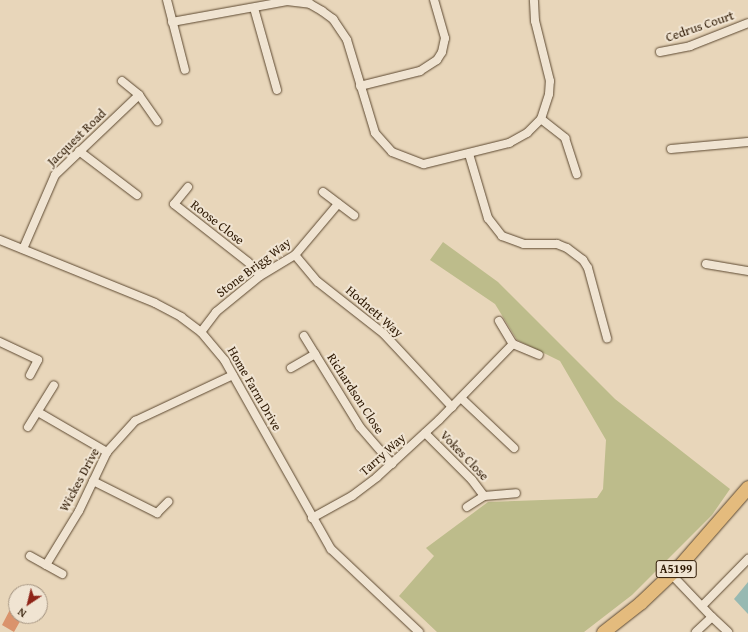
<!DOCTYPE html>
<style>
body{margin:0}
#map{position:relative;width:748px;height:632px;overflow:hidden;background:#e8d6ba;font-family:"Gentium Book Plus",serif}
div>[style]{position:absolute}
.green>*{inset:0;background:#bdbc8b}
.water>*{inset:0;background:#97b9b2}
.building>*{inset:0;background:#da936c}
.roads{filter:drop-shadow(0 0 1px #5c4830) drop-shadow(0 0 1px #5c4830)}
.street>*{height:8px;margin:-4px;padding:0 4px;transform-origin:4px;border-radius:4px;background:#f0e4d2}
.primary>*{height:13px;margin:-6.5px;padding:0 6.5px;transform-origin:6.5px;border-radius:6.5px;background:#e4bb7d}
span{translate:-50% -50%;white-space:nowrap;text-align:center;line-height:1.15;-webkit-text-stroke:4px #f0e4d2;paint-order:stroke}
.shield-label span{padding:1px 3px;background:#f0e4d2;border:1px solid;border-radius:3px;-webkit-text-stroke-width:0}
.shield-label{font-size:12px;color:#2d1802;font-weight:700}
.street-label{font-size:13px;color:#2d1802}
.north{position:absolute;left:8px;top:584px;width:40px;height:40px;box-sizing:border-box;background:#f0e4d2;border:1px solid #a2927f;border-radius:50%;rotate:215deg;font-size:11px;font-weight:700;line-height:16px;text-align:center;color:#2d1802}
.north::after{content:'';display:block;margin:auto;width:14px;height:18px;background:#8f2418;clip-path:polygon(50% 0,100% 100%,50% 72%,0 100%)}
</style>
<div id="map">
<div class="green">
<i style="clip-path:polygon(443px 242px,498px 282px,615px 399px,730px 489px,712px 515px,632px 595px,584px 632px,437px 632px,399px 596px,434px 556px,426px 548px,488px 502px,597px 498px,603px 489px,606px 440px,560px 361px,517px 340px,495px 304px,430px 260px)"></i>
</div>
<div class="water">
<i style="clip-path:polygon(748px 582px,748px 614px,734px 599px)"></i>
</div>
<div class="building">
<i style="clip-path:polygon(16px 598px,16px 616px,23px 616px,14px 632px,2px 625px)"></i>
</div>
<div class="roads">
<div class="street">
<i style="left:167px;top:0;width:72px;rotate:75.6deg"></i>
<i style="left:254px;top:8px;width:85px;rotate:74.3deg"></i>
<i style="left:172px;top:22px;width:117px;rotate:-10.3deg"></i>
<i style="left:287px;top:1px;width:23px;rotate:7deg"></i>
<i style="left:310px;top:4px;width:14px;rotate:30deg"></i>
<i style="left:322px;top:11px;width:14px;rotate:36deg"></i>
<i style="left:333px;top:19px;width:25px;rotate:56deg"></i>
<i style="left:347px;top:40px;width:97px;rotate:73.2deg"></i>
<i style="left:375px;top:133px;width:25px;rotate:48deg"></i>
<i style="left:392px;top:152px;width:34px;rotate:21deg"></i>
<i style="left:424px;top:164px;width:88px;rotate:-13.9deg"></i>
<i style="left:509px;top:143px;width:21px;rotate:-29deg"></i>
<i style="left:527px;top:133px;width:20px;rotate:-45deg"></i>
<i style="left:541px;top:119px;width:26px;rotate:-72deg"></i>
<i style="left:549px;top:94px;width:13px;rotate:-86deg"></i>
<i style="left:550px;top:81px;width:62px;rotate:-104deg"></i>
<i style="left:535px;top:21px;width:21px;rotate:-93deg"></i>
<i style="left:660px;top:52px;width:31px;rotate:-11deg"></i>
<i style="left:690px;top:46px;width:62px;rotate:-21.6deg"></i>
<i style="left:122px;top:81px;width:22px;rotate:39deg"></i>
<i style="left:139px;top:95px;width:32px;rotate:55deg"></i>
<i style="left:360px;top:86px;width:62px;rotate:-14deg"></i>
<i style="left:420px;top:71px;width:20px;rotate:-33deg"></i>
<i style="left:437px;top:60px;width:9px;rotate:-58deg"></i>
<i style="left:442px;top:52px;width:14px;rotate:-78deg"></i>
<i style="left:445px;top:38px;width:40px;rotate:-106deg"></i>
<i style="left:541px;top:119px;width:31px;rotate:38deg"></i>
<i style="left:565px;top:138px;width:38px;rotate:72deg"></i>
<i style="left:671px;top:149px;width:77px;rotate:-5.2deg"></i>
<i style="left:79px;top:151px;width:73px;rotate:37.2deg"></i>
<i style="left:469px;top:154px;width:67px;rotate:73.5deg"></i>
<i style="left:488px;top:218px;width:23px;rotate:52deg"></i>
<i style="left:502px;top:236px;width:23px;rotate:20deg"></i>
<i style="left:524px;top:244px;width:33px"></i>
<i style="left:557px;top:244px;width:11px;rotate:22deg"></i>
<i style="left:567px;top:248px;width:20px;rotate:37deg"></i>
<i style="left:583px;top:260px;width:9px;rotate:58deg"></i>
<i style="left:588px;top:268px;width:73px;rotate:74.8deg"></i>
<i style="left:188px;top:187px;width:22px;rotate:129deg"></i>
<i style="left:174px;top:204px;width:94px;rotate:38.1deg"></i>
<i style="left:248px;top:262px;width:18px;rotate:49deg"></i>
<i style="left:323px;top:192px;width:39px;rotate:37deg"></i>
<i style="left:0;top:240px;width:167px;rotate:22.1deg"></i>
<i style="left:155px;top:303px;width:30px;rotate:28deg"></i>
<i style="left:181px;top:317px;width:25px;rotate:37deg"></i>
<i style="left:201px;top:332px;width:38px;rotate:50deg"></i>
<i style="left:225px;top:361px;width:216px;rotate:60.6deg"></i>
<i style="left:331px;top:549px;width:121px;rotate:43.3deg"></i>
<i style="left:23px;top:249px;width:81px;rotate:-66.6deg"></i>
<i style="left:55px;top:175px;width:116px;rotate:-43.6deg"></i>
<i style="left:295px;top:255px;width:35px;rotate:50deg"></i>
<i style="left:318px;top:282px;width:84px;rotate:38.2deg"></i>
<i style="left:384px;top:334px;width:100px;rotate:47deg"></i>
<i style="left:706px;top:264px;width:43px;rotate:9.5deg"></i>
<i style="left:499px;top:321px;width:27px;rotate:59deg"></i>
<i style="left:513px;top:344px;width:28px;rotate:23deg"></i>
<i style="left:201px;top:332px;width:25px;rotate:-53deg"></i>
<i style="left:216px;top:312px;width:57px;rotate:-39.3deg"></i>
<i style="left:260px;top:276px;width:41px;rotate:-31deg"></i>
<i style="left:295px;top:255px;width:67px;rotate:-49.9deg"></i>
<i style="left:304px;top:336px;width:107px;rotate:58.4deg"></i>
<i style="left:360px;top:427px;width:49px;rotate:49.1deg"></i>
<i style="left:0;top:342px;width:42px;rotate:25.3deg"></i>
<i style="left:38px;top:360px;width:17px;rotate:118deg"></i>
<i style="left:291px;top:368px;width:28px;rotate:-30deg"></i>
<i style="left:461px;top:398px;width:73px;rotate:43.3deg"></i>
<i style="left:38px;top:412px;width:80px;rotate:30.1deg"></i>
<i style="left:28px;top:427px;width:49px;rotate:-58.2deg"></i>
<i style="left:425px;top:433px;width:66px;rotate:45deg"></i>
<i style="left:472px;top:480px;width:20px;rotate:53deg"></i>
<i style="left:93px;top:481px;width:72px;rotate:26.6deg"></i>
<i style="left:157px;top:513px;width:16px;rotate:-45deg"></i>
<i style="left:467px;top:507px;width:20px;rotate:-33deg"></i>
<i style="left:484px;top:496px;width:32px;rotate:-5deg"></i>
<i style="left:312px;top:518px;width:46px;rotate:-28.8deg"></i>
<i style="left:352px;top:496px;width:31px;rotate:-37deg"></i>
<i style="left:377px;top:477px;width:84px;rotate:-42.6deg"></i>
<i style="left:439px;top:420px;width:106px;rotate:-45.8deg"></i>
<i style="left:30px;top:556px;width:37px;rotate:29deg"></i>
<i style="left:46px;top:565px;width:63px;rotate:-58.6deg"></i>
<i style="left:79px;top:511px;width:65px;rotate:-64.6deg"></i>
<i style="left:107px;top:452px;width:42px;rotate:-47.9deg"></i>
<i style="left:135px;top:421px;width:108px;rotate:-25.1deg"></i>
<i style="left:671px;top:574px;width:59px;rotate:46.4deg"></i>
<i style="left:712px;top:617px;width:22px;rotate:137deg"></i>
<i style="left:702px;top:606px;width:66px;rotate:-45.6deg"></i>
<i style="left:712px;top:617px;width:22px;rotate:43deg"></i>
</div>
<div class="primary">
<i style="left:603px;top:632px;width:47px;rotate:-38.1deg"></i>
<i style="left:640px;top:603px;width:54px;rotate:-43.5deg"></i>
<i style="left:679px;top:566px;width:105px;rotate:-48.9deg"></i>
</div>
</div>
<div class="shield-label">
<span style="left:676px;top:569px">A5199</span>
</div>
<div class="street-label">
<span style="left:700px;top:27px;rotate:-19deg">Cedrus Court</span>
<span style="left:77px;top:138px;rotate:-44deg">Jacquest Road</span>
<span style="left:217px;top:223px;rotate:38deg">Roose Close</span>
<span style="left:254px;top:268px;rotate:-37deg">Stone Brigg Way</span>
<span style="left:374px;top:312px;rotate:41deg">Hodnett Way</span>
<span style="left:254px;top:389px;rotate:60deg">Home Farm Drive</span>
<span style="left:355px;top:394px;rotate:57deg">Richardson Close</span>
<span style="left:383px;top:455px;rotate:-42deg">Tarry Way</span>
<span style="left:464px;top:456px;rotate:46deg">Vokes Close</span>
<span style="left:80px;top:480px;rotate:-62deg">Wickes Drive</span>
</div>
<div class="north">N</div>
</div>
